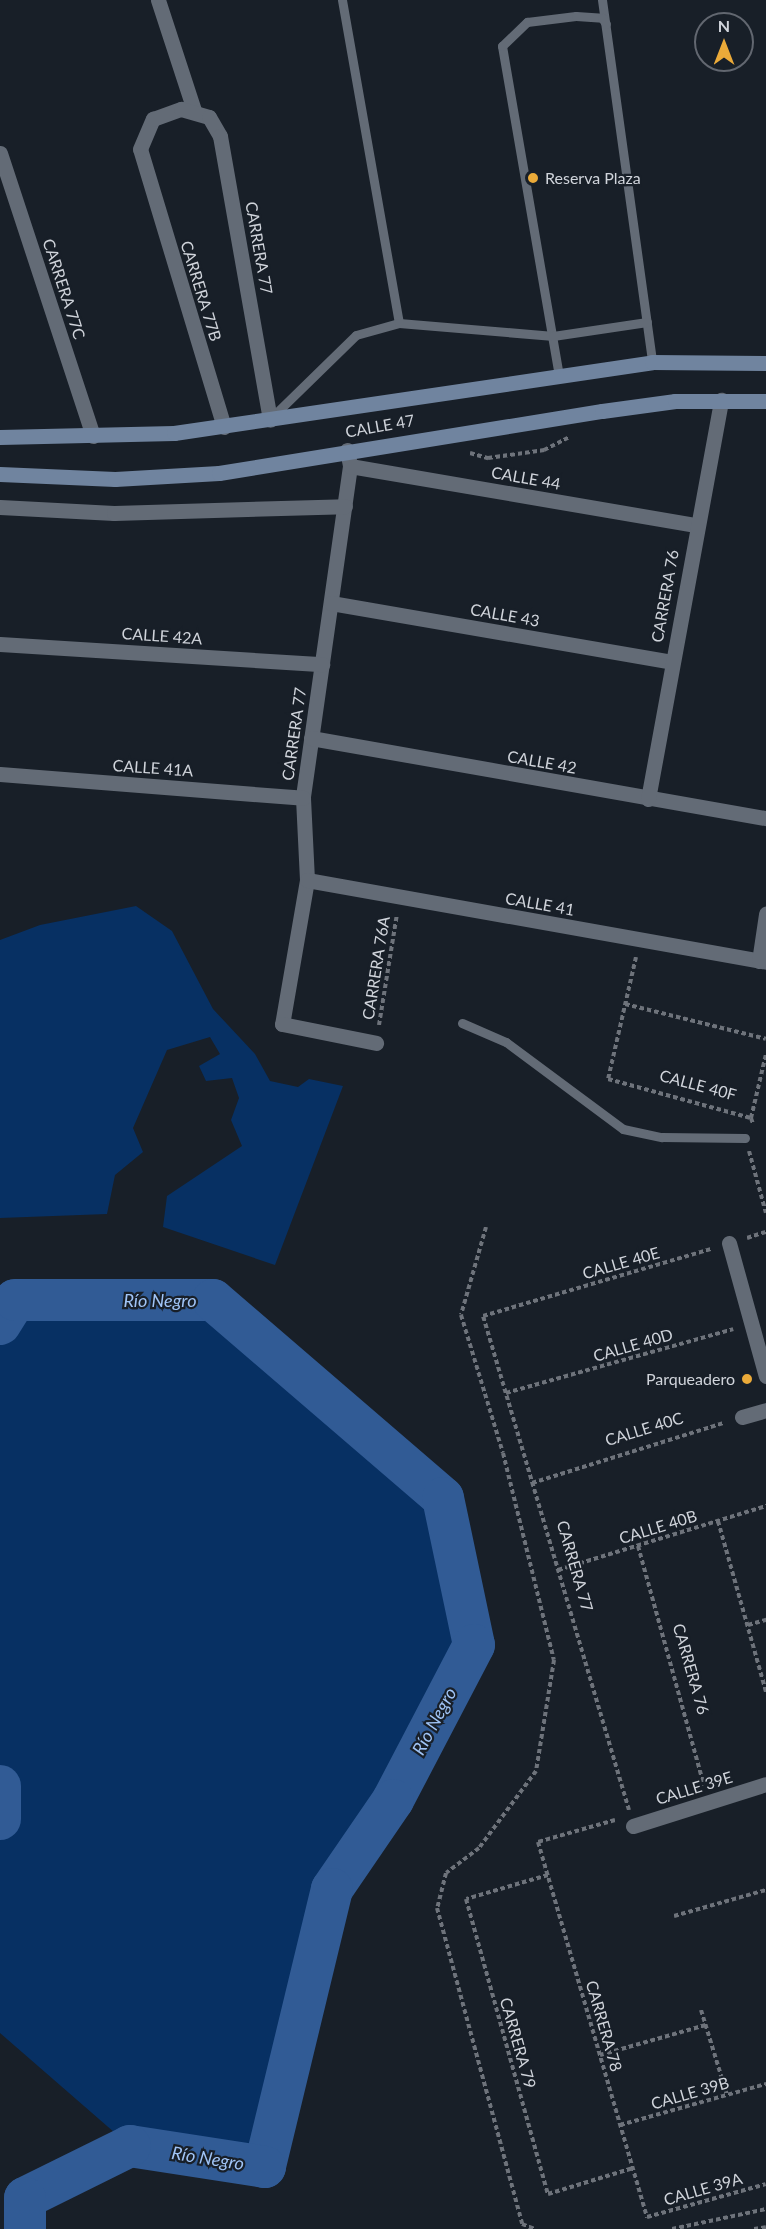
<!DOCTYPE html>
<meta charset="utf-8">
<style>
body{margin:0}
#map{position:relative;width:766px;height:2229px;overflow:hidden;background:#181f28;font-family:Lato,sans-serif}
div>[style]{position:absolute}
.green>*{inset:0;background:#073063}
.river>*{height:42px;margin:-21px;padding:0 21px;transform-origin:21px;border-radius:21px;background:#315b95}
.path>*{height:4px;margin-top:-2px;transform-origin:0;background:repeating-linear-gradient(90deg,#6e737b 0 4.5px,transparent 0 7.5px)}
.lane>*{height:9px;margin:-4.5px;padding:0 4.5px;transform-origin:4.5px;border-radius:4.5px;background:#636b76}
.street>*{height:15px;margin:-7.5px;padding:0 7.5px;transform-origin:7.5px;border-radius:7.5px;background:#636b76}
.secondary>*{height:15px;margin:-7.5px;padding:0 7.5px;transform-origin:7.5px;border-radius:7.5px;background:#70849f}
.dots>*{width:16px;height:16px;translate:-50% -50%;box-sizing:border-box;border:3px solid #181f28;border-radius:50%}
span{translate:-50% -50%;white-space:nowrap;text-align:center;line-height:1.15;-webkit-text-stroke:4.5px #181f28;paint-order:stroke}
.poi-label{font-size:16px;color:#d0d4db}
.left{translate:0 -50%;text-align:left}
.right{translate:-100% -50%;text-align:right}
.street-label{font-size:16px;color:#d0d4db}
.water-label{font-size:18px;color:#a0c4f6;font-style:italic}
.north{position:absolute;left:694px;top:12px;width:60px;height:60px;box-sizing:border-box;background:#181f28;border:2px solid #626770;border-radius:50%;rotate:0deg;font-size:16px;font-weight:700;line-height:24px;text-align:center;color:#d0d4db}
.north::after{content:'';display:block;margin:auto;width:21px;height:27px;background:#ebaa39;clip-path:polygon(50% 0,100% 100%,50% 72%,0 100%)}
</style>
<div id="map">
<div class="green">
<i style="clip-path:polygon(136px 906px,172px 931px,213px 1009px,255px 1054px,270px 1081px,298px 1087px,309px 1079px,343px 1086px,275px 1265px,163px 1227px,167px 1196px,242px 1146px,231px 1120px,239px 1098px,232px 1078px,206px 1081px,199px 1066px,220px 1054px,210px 1037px,167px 1050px,133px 1128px,143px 1152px,115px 1175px,107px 1214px,0 1218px,0 940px,40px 925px)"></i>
<i style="clip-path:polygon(15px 1300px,213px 1300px,443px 1498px,474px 1645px,393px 1800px,332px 1889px,265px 2167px,130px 2146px,0 2033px,0 1324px)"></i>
</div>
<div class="river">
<i style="left:0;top:1324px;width:28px;rotate:-58deg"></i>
<i style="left:15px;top:1300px;width:198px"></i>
<i style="left:213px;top:1300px;width:303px;rotate:40.7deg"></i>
<i style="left:443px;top:1498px;width:150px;rotate:78.1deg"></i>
<i style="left:474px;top:1645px;width:175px;rotate:117.6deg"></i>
<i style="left:393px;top:1800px;width:108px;rotate:124.4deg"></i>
<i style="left:332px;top:1889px;width:286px;rotate:103.6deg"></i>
<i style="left:265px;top:2167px;width:137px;rotate:-171.2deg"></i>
<i style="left:130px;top:2146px;width:117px;rotate:153.7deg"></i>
<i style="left:25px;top:2198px;width:31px;rotate:90deg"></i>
<i style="left:0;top:1786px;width:33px;rotate:90deg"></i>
</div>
<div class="path">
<i style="left:470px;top:453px;width:19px;rotate:16deg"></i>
<i style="left:488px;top:458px;width:57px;rotate:-8.1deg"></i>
<i style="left:544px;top:450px;width:28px;rotate:-27deg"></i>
<i style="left:636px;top:957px;width:125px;rotate:102.9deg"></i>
<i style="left:608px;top:1079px;width:148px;rotate:15.3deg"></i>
<i style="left:751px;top:1118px;width:6px;rotate:72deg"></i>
<i style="left:625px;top:1004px;width:145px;rotate:13.9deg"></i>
<i style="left:379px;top:1025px;width:112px;rotate:-80.8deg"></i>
<i style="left:751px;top:1118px;width:66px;rotate:-76.8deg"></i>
<i style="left:749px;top:1151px;width:64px;rotate:74.7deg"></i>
<i style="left:486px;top:1227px;width:91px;rotate:105.9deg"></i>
<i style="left:461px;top:1315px;width:144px;rotate:73.1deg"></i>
<i style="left:503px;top:1453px;width:213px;rotate:76.2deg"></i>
<i style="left:554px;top:1660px;width:112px;rotate:99.2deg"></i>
<i style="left:536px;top:1771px;width:96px;rotate:126.5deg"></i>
<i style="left:479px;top:1848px;width:41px;rotate:142.9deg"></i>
<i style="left:446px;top:1873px;width:36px;rotate:104deg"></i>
<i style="left:437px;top:1908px;width:327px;rotate:74.9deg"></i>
<i style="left:522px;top:2224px;width:14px;rotate:21deg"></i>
<i style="left:747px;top:1238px;width:20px;rotate:-18deg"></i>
<i style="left:506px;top:1393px;width:236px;rotate:-15.7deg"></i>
<i style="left:532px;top:1483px;width:201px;rotate:-17.4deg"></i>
<i style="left:718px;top:1521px;width:178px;rotate:74.3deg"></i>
<i style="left:638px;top:1546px;width:248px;rotate:74.6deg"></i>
<i style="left:558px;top:1570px;width:218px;rotate:-17.1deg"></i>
<i style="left:748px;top:1625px;width:19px;rotate:-16deg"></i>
<i style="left:629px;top:1810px;width:515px;rotate:-106.46deg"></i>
<i style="left:483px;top:1316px;width:238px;rotate:-16.4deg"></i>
<i style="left:615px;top:1820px;width:80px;rotate:164.1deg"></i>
<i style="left:538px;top:1842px;width:391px;rotate:73.8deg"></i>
<i style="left:647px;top:2217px;width:123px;rotate:-15.5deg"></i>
<i style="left:548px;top:1875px;width:85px;rotate:163.7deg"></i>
<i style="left:466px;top:1899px;width:306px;rotate:74.5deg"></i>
<i style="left:548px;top:2194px;width:89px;rotate:-17deg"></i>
<i style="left:674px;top:1916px;width:96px;rotate:-15.8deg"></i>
<i style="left:701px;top:2010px;width:89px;rotate:73deg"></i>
<i style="left:600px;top:2055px;width:110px;rotate:-15.8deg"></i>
<i style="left:620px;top:2125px;width:152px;rotate:-15.7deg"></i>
<i style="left:672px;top:2229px;width:96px;rotate:-12deg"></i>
<i style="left:754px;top:2229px;width:12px;rotate:-9deg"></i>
</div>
<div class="lane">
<i style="left:342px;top:0;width:328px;rotate:80deg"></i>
<i style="left:602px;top:0;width:365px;rotate:82.1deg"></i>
<i style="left:559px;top:376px;width:335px;rotate:-99.8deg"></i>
<i style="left:502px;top:46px;width:35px;rotate:-44deg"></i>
<i style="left:527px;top:22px;width:49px;rotate:-7deg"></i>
<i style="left:576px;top:16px;width:26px;rotate:4deg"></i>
<i style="left:602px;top:18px;width:7px;rotate:56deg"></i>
<i style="left:272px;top:417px;width:117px;rotate:-44.3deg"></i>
<i style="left:356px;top:335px;width:45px;rotate:-15.6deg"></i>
<i style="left:399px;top:323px;width:155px;rotate:4.8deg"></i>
<i style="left:553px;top:336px;width:95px;rotate:-8.5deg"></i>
<i style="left:462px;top:1023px;width:48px;rotate:23.4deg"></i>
<i style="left:506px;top:1042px;width:146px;rotate:36.6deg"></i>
<i style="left:623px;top:1129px;width:40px;rotate:12deg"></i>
<i style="left:662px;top:1137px;width:83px;rotate:0.7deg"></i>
</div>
<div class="street">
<i style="left:158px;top:0;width:116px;rotate:71.9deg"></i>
<i style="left:0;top:153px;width:298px;rotate:71.8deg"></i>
<i style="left:224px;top:427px;width:290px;rotate:-106.8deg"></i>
<i style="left:140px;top:149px;width:33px;rotate:-67deg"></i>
<i style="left:153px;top:119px;width:30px;rotate:-20deg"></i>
<i style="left:181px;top:109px;width:29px;rotate:16deg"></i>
<i style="left:209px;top:117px;width:22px;rotate:60deg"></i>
<i style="left:220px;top:136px;width:288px;rotate:80deg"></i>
<i style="left:347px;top:450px;width:16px;rotate:79deg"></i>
<i style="left:350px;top:466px;width:335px;rotate:98.1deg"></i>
<i style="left:303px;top:798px;width:82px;rotate:87.2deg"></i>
<i style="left:307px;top:880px;width:146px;rotate:99.8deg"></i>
<i style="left:282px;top:1024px;width:96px;rotate:11.4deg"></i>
<i style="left:350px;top:466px;width:351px;rotate:9.7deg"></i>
<i style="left:0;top:507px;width:114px;rotate:3deg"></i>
<i style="left:114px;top:513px;width:231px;rotate:-1.7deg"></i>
<i style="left:331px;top:603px;width:346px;rotate:9.8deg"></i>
<i style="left:0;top:644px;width:323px;rotate:3.6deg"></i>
<i style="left:311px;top:738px;width:462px;rotate:10deg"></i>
<i style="left:0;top:774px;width:304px;rotate:4.5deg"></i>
<i style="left:648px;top:799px;width:406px;rotate:-79.6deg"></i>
<i style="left:307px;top:880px;width:466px;rotate:10.1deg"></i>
<i style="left:759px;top:961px;width:48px;rotate:-81.5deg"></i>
<i style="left:729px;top:1243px;width:138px;rotate:74.5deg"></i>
<i style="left:742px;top:1417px;width:25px;rotate:-16deg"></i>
<i style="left:633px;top:1826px;width:139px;rotate:-17.5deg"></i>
</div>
<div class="secondary">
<i style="left:0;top:437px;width:174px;rotate:-1.3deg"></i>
<i style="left:174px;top:433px;width:483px;rotate:-8.4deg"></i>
<i style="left:652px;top:362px;width:114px;rotate:0.5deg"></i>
<i style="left:0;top:474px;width:115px;rotate:2.5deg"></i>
<i style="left:115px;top:479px;width:104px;rotate:-3.3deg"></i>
<i style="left:219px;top:473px;width:388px;rotate:-9.2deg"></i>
<i style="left:602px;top:411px;width:74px;rotate:-7.8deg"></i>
<i style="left:675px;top:401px;width:91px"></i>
</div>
<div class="dots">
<i style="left:533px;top:178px;background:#ebaa39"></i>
<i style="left:747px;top:1379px;background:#ebaa39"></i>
</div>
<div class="poi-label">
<span class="left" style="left:545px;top:178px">Reserva Plaza</span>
<span class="right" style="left:735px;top:1379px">Parqueadero</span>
</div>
<div class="street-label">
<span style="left:259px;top:248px;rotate:80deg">CARRERA 77</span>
<span style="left:64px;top:289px;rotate:72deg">CARRERA 77C</span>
<span style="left:201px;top:291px;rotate:73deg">CARRERA 77B</span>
<span style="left:380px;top:426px;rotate:-10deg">CALLE 47</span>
<span style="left:526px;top:478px;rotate:10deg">CALLE 44</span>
<span style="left:665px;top:596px;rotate:-80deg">CARRERA 76</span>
<span style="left:505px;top:615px;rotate:10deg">CALLE 43</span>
<span style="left:162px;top:636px;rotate:4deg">CALLE 42A</span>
<span style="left:294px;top:734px;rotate:-82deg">CARRERA 77</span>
<span style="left:542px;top:762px;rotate:10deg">CALLE 42</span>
<span style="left:153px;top:768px;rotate:4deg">CALLE 41A</span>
<span style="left:540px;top:904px;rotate:10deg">CALLE 41</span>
<span style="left:376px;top:968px;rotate:-81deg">CARRERA 76A</span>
<span style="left:698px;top:1085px;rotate:15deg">CALLE 40F</span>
<span style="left:621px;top:1263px;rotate:-16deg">CALLE 40E</span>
<span style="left:633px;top:1345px;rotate:-16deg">CALLE 40D</span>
<span style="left:644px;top:1429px;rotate:-17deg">CALLE 40C</span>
<span style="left:658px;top:1527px;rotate:-17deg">CALLE 40B</span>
<span style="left:575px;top:1566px;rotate:74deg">CARRERA 77</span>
<span style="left:691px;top:1669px;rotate:74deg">CARRERA 76</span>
<span style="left:694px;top:1788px;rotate:-17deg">CALLE 39E</span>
<span style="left:604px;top:2026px;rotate:74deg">CARRERA 78</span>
<span style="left:518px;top:2043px;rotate:74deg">CARRERA 79</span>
<span style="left:690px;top:2093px;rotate:-16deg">CALLE 39B</span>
<span style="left:703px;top:2189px;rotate:-16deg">CALLE 39A</span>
</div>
<div class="water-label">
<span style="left:160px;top:1300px">Río Negro</span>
<span style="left:434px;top:1721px;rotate:-62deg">Río Negro</span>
<span style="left:208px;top:2158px;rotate:9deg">Río Negro</span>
</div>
<div class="north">N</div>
</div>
